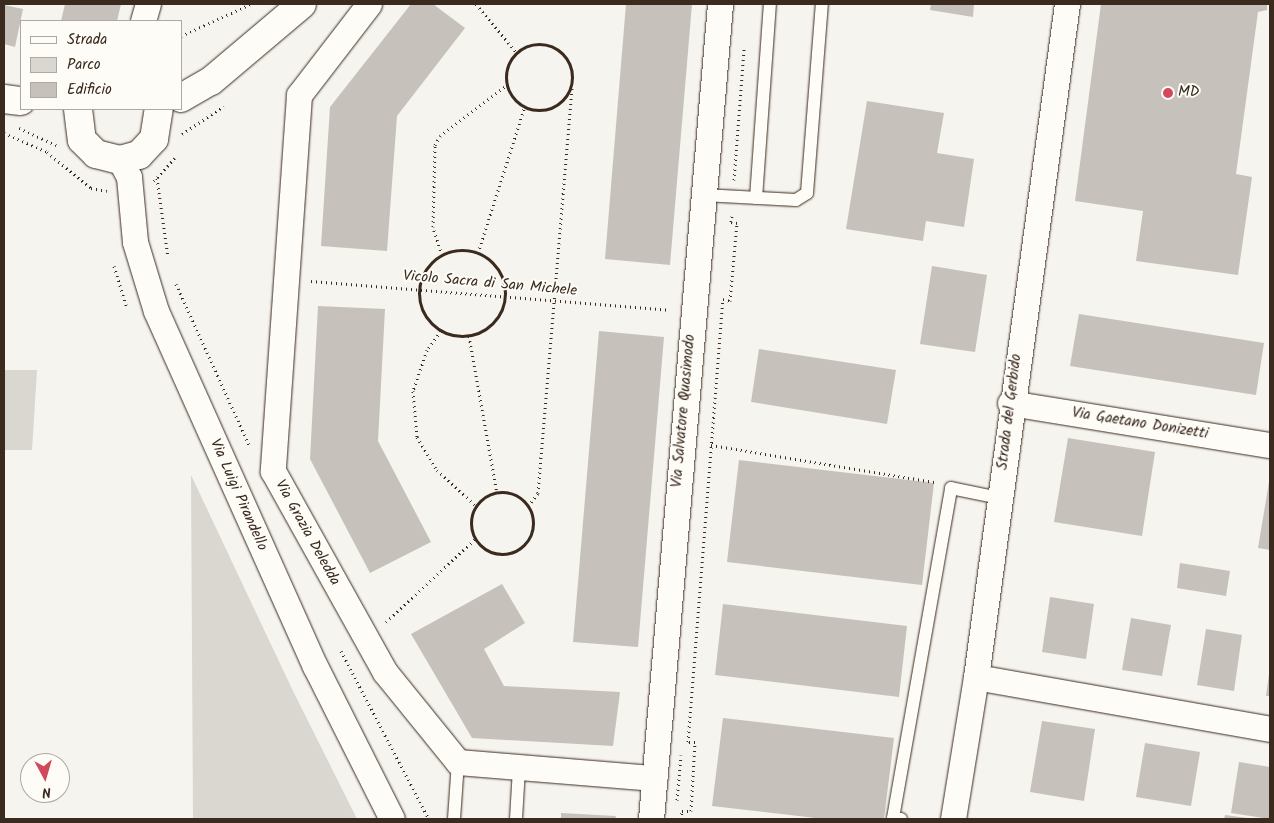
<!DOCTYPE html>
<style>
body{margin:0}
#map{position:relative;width:1274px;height:823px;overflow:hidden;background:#f5f4ee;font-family:Kalam,sans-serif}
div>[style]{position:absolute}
.green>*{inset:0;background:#dad6d0}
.building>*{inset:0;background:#c7c1bb}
.path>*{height:3px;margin-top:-1.5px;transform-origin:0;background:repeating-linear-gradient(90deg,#3b2a1e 0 1px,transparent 0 5px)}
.path>.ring{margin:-1.5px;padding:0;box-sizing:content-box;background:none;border:3px solid #3b2a1e;border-radius:50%}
.roads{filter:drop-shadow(0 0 1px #3b2a1e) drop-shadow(0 0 1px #3b2a1e)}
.lane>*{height:12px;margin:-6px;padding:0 6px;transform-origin:6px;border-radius:6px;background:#fdfcf7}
.street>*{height:25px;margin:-12.5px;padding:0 12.5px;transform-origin:12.5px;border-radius:12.5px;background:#fdfcf7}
.secondary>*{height:28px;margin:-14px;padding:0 14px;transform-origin:14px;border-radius:14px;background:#fdfcf7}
.dots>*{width:14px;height:14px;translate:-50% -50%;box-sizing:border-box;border:2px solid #fdfcf7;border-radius:50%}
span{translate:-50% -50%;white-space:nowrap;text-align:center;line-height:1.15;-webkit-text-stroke:4px #fdfcf7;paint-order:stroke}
.poi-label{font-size:15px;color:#3b2a1e}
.left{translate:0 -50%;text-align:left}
.street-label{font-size:15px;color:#3b2a1e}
.frame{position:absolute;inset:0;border:5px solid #3b2a1e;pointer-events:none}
.legend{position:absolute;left:20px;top:20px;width:162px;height:90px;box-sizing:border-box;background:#fdfcf7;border:1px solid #afa8a0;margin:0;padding:6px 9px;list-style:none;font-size:15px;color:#3b2a1e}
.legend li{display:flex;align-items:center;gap:10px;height:25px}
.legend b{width:25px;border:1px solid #afa8a0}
.north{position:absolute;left:20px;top:753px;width:50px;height:50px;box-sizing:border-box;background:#fdfcf7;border:1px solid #afa8a0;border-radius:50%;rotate:174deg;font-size:14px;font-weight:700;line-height:20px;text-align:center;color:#3b2a1e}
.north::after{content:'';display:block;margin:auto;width:18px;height:22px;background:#d1495b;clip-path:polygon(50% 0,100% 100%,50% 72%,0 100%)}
</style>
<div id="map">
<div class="green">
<i style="clip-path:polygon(4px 370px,37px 370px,32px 450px,4px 450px)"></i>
<i style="clip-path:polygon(191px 475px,293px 691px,357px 819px,193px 819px)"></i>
</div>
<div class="building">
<i style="clip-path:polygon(65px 4px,121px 4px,117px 21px,61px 21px)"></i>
<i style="clip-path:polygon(411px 4px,433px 4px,465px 28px,397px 116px,387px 251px,321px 246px,330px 107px)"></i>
<i style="clip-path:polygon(626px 4px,692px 4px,670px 265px,605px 259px)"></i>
<i style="clip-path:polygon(931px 4px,974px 4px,973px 17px,930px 10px)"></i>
<i style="clip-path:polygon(1101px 4px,1267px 4px,1267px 10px,1258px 12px,1236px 174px,1252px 177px,1238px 275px,1136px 261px,1143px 211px,1075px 201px)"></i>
<i style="clip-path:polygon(4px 5px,23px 9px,15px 47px,4px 44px)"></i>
<i style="clip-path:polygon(867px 101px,944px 113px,937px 153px,974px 159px,964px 227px,926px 221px,923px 241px,846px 229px)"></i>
<i style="clip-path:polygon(932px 266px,987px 275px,975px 352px,920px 344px)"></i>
<i style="clip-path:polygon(318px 306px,385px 309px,378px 441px,431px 542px,370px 573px,310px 459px)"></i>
<i style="clip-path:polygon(1079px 314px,1264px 343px,1256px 395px,1070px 366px)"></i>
<i style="clip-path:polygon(599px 331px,664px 337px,638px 647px,573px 642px)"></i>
<i style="clip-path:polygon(759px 349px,896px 370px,887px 424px,751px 402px)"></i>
<i style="clip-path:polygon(1068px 438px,1155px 452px,1142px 536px,1054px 522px)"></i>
<i style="clip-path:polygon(739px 460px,934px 483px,922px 585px,727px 562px)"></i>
<i style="clip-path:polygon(1270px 476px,1270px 550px,1258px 548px)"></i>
<i style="clip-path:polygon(1180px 563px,1230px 571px,1226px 596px,1177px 588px)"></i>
<i style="clip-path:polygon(502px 584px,525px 623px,484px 649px,504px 686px,620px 692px,613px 746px,472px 738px,411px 634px)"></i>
<i style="clip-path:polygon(1050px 597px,1094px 604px,1086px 659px,1042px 652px)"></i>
<i style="clip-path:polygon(723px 604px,907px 626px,899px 697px,715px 675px)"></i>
<i style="clip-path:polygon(1131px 618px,1171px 625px,1162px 676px,1122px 670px)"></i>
<i style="clip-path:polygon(1206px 629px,1242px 635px,1234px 691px,1197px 685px)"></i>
<i style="clip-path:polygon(1269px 674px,1270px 674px,1270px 696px,1266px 696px)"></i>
<i style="clip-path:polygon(723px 718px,894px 738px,884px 819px,824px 819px,712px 806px)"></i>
<i style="clip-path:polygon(1042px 721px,1095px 729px,1084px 801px,1030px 792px)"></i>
<i style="clip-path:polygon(1145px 743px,1200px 752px,1191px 806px,1136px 797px)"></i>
<i style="clip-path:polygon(1239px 762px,1270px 767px,1270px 819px,1231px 813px)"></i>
<i style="clip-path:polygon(561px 813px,616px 816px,615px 819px,561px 819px)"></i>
<i style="clip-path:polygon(1225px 815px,1247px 818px,1247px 819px,1224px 819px)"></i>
</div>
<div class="path">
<i style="left:476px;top:4px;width:64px;rotate:50.1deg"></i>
<i style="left:181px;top:36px;width:77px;rotate:-24.6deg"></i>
<i class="ring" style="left:506px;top:44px;width:63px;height:63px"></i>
<i style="left:19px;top:128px;width:41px;rotate:24.7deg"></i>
<i style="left:4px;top:133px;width:47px;rotate:23.8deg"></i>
<i style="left:47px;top:152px;width:57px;rotate:39.3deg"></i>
<i style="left:91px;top:188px;width:16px;rotate:11deg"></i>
<i style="left:182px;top:134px;width:50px;rotate:-33.7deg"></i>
<i style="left:157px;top:178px;width:80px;rotate:82.1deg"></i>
<i style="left:734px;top:180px;width:131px;rotate:-85.6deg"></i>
<i style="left:154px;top:181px;width:31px;rotate:-48deg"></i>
<i class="ring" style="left:419px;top:250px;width:83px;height:83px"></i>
<i style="left:478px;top:253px;width:154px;rotate:-72.3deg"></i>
<i style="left:442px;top:255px;width:29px;rotate:-108deg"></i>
<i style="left:433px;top:227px;width:82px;rotate:-88.6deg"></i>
<i style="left:435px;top:145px;width:10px;rotate:-61deg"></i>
<i style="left:440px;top:136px;width:84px;rotate:-37.3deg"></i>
<i style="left:114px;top:266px;width:44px;rotate:72.8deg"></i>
<i style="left:311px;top:281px;width:359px;rotate:4.6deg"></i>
<i style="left:176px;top:284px;width:177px;rotate:65.6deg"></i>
<i style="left:441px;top:331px;width:24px;rotate:126deg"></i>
<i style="left:427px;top:350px;width:43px;rotate:108.9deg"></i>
<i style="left:413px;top:391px;width:46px;rotate:85deg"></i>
<i style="left:417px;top:437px;width:39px;rotate:59deg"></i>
<i style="left:437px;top:470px;width:53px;rotate:42.7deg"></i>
<i style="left:469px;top:336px;width:159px;rotate:79.9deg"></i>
<i style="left:711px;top:445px;width:226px;rotate:9.4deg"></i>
<i class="ring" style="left:471px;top:492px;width:59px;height:59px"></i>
<i style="left:528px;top:506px;width:16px;rotate:-52deg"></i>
<i style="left:538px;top:493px;width:410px;rotate:-85.2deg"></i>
<i style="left:386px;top:622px;width:122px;rotate:-43deg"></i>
<i style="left:341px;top:651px;width:190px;rotate:62.4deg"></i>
<i style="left:677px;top:800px;width:45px;rotate:-84.9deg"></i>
<i style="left:681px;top:819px;width:8px;rotate:-83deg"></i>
<i style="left:682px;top:811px;width:9px"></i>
<i style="left:691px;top:811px;width:69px;rotate:-86.7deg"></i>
<i style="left:695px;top:742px;width:7px;rotate:180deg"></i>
<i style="left:688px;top:742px;width:444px;rotate:-85.5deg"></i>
<i style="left:723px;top:299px;width:7px;rotate:16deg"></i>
<i style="left:730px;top:301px;width:78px;rotate:-84.9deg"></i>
<i style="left:737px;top:223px;width:6px;rotate:-171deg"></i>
<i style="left:731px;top:222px;width:6px;rotate:-81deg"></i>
</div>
<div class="roads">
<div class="lane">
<i style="left:703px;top:195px;width:93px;rotate:3.1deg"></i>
<i style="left:796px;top:200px;width:13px;rotate:-32deg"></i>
<i style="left:807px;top:193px;width:190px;rotate:-85.5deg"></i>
<i style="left:756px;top:198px;width:195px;rotate:-85.9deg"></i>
<i style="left:454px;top:819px;width:57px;rotate:-86deg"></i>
<i style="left:516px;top:819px;width:50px;rotate:-86.6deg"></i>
<i style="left:901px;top:819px;width:8px;rotate:-173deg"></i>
<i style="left:893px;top:818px;width:335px;rotate:-80deg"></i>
<i style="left:951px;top:488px;width:49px;rotate:11.8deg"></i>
</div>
<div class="street">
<i style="left:369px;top:4px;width:115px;rotate:127.6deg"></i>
<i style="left:299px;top:95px;width:377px;rotate:94deg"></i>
<i style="left:273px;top:471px;width:230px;rotate:60.9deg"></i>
<i style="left:385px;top:672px;width:116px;rotate:51deg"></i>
<i style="left:458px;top:762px;width:197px;rotate:4.7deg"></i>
<i style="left:143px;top:21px;width:18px;rotate:-74deg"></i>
<i style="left:120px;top:160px;width:19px;rotate:62deg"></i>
<i style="left:129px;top:177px;width:65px;rotate:84.7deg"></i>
<i style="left:135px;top:242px;width:72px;rotate:73.1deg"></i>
<i style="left:156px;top:311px;width:389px;rotate:65.9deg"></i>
<i style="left:315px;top:666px;width:171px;rotate:63.3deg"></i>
<i style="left:1010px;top:403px;width:263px;rotate:9.2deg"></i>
<i style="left:976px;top:677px;width:299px;rotate:10deg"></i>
<i style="left:651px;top:819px;width:818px;rotate:-85.16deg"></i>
<i style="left:953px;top:819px;width:144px;rotate:-80.8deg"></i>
<i style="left:976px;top:677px;width:679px;rotate:-82.3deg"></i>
</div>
<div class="secondary">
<i style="left:181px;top:98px;width:34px;rotate:-30deg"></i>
<i style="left:211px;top:81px;width:119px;rotate:-40.2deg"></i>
<i style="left:4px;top:99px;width:17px;rotate:7deg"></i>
<i style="left:78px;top:109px;width:31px;rotate:83deg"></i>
<i style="left:82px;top:140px;width:20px;rotate:45deg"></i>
<i style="left:96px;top:154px;width:25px;rotate:14deg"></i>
<i style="left:120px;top:160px;width:20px;rotate:-15deg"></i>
<i style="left:139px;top:155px;width:22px;rotate:-47deg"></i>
<i style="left:154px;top:139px;width:30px;rotate:-81deg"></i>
</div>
</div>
<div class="dots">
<i style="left:1168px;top:93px;background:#d1495b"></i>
</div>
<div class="poi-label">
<span class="left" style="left:1178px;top:93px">MD</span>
</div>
<div class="street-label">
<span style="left:490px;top:284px;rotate:5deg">Vicolo Sacra di San Michele</span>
<span style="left:684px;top:411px;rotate:-85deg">Via Salvatore Quasimodo</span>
<span style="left:1010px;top:412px;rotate:-83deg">Strada del Gerbido</span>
<span style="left:1140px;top:424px;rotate:9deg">Via Gaetano Donizetti</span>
<span style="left:238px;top:495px;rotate:66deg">Via Luigi Pirandello</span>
<span style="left:307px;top:533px;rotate:61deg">Via Grazia Deledda</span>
</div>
<div class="frame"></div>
<ul class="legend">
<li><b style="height:6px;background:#fdfcf7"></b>Strada</li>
<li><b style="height:14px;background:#dad6d0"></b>Parco</li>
<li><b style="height:14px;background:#c7c1bb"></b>Edificio</li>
</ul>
<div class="north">N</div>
</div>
